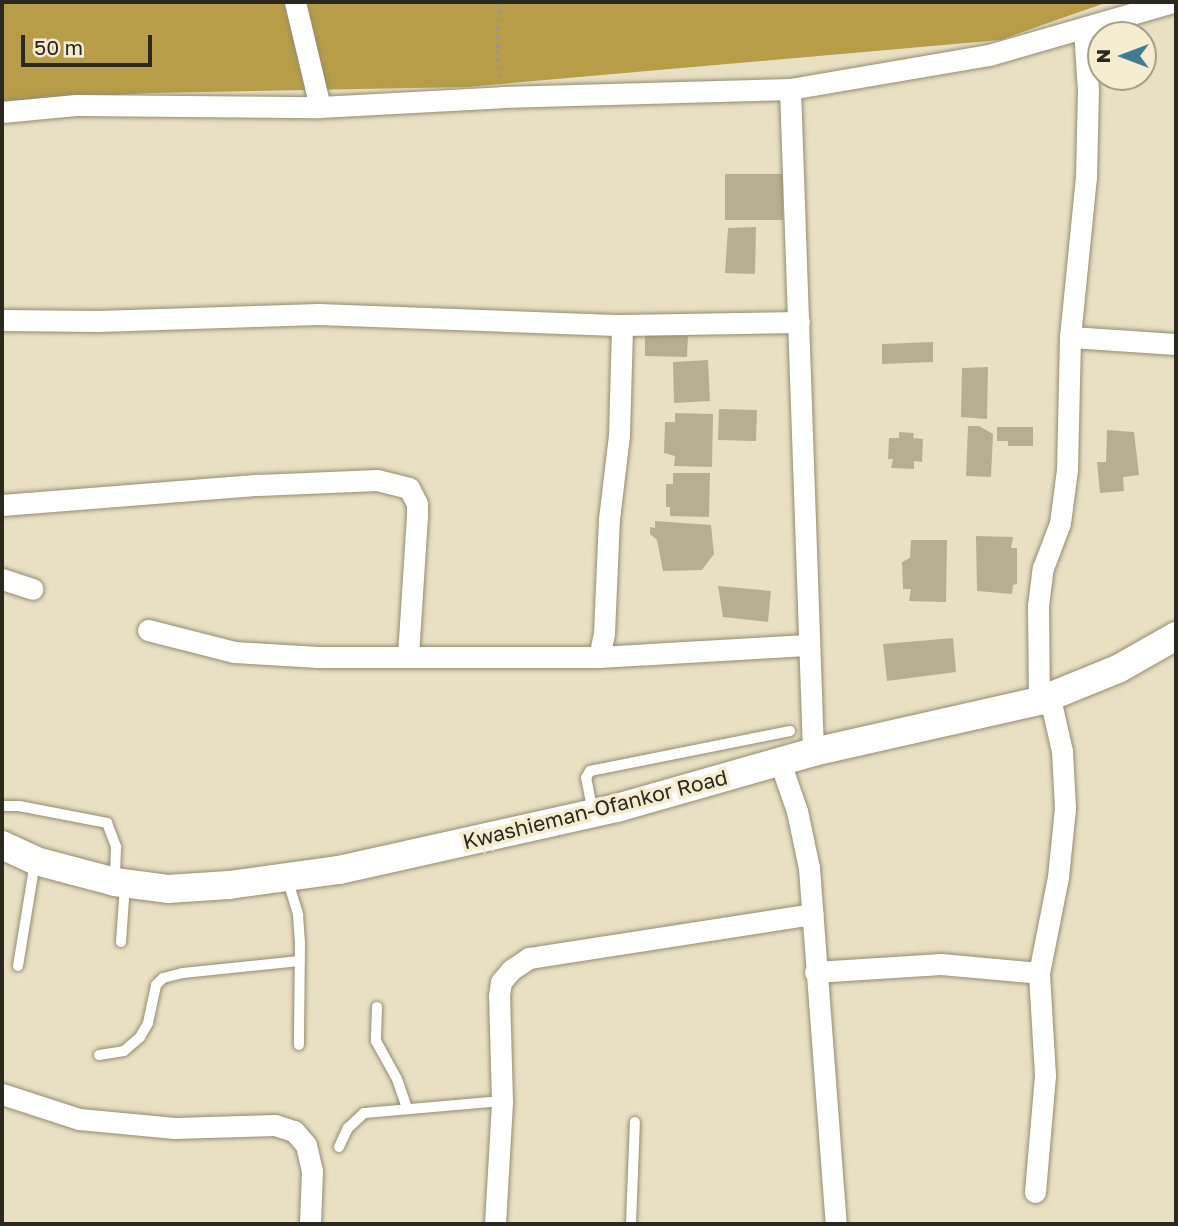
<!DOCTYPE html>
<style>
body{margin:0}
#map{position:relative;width:1178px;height:1226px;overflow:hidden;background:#e9e0c3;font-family:"Golos Text",sans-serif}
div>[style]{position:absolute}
.forest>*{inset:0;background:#b79d47}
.building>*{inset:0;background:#b7ae92}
.path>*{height:3.5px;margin-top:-1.75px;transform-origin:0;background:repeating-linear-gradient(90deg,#9d9781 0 3.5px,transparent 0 8.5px)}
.roads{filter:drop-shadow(0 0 2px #948b70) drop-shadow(0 0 2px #948b70)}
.service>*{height:10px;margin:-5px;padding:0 5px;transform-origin:5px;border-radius:5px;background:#fff}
.minor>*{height:21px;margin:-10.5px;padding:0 10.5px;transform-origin:10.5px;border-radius:10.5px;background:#fff}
.secondary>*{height:28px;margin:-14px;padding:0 14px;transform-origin:14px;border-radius:14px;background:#fff}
span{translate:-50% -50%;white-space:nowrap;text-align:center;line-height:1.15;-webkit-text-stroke:7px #f6edd0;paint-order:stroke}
.street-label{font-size:21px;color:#2b281d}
.frame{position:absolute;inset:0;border:4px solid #2b281d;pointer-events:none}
.north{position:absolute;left:1087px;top:21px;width:70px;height:70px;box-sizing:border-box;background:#f6edd0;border:2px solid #a59e88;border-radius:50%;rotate:270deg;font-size:19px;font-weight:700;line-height:28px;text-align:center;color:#2b281d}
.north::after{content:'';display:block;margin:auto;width:24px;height:32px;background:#3f7c92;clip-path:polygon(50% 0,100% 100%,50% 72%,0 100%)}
.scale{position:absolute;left:21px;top:35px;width:131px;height:32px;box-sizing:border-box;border:4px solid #2b281d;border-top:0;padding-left:9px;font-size:21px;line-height:24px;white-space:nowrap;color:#2b281d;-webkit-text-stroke:5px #f6edd0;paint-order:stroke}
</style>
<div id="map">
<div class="forest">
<i style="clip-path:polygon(2px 2px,1108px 2px,1000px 40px,466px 87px,151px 93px,2px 101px)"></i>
</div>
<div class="building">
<i style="clip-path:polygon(725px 174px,783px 174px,783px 220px,725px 220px)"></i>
<i style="clip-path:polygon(756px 227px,755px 274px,725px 273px,728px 228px)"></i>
<i style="clip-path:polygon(645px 335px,688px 336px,687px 357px,645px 356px)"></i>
<i style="clip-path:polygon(933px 342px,933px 362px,882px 364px,882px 344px)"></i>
<i style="clip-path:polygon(708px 360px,710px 401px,674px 403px,673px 362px)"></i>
<i style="clip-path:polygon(988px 367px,987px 419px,961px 417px,962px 368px)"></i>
<i style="clip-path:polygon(719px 409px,757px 410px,756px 441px,718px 440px)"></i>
<i style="clip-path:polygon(675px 413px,713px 414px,712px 467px,674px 466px,675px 456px,664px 453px,665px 422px,675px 422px)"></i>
<i style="clip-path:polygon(968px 426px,979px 426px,993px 434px,991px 477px,966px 476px)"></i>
<i style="clip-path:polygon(997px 427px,1033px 427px,1033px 446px,1008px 446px,1008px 441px,997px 441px)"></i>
<i style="clip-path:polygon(1107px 430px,1134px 432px,1139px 475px,1123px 477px,1124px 491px,1100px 493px,1097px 462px,1106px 462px)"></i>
<i style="clip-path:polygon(899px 432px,914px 433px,913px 438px,923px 439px,922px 462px,914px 461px,914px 469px,891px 468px,893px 459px,888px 459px,889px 438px,899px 438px)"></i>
<i style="clip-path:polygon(673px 473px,710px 473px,709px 517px,670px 516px,670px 507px,666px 507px,666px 484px,673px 484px)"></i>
<i style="clip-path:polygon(655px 521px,711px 525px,714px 554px,702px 570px,663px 571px,657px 540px,650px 534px,650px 527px,655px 528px)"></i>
<i style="clip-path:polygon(976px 536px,1013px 537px,1011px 548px,1017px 548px,1017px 584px,1013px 585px,1012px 594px,977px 591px)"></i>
<i style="clip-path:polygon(911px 540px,947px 540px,946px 602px,909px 601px,911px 589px,903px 589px,902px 562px,910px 558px)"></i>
<i style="clip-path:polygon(718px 586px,771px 591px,768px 622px,723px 617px)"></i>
<i style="clip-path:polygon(953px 638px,956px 672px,887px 681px,883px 644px)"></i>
</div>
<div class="path">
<i style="left:500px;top:2px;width:48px;rotate:93.6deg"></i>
<i style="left:497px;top:50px;width:28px;rotate:84deg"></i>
</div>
<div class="roads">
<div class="service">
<i style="left:2px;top:806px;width:17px"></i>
<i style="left:19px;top:806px;width:90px;rotate:10.9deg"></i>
<i style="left:107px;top:823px;width:26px;rotate:69deg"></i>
<i style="left:116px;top:847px;width:32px;rotate:92deg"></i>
<i style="left:593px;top:813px;width:36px;rotate:-101deg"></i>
<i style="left:586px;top:778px;width:8px;rotate:-60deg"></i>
<i style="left:590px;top:771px;width:204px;rotate:-11.3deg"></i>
<i style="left:287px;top:878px;width:39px;rotate:73deg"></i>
<i style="left:298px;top:915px;width:27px;rotate:86deg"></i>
<i style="left:300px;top:942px;width:103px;rotate:90.6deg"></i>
<i style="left:121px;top:942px;width:57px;rotate:-86deg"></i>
<i style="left:18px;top:966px;width:105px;rotate:-80.7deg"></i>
<i style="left:377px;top:1007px;width:34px;rotate:92deg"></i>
<i style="left:376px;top:1041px;width:43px;rotate:61.1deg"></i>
<i style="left:397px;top:1079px;width:31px;rotate:71deg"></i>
<i style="left:99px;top:1055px;width:25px;rotate:-9deg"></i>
<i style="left:124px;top:1051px;width:21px;rotate:-41deg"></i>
<i style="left:140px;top:1037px;width:16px;rotate:-60deg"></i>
<i style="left:148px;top:1023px;width:39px;rotate:-78deg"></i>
<i style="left:156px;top:985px;width:10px;rotate:-45deg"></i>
<i style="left:163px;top:978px;width:21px;rotate:-14deg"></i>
<i style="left:183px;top:973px;width:117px;rotate:-5.9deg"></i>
<i style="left:339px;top:1147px;width:21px;rotate:-65deg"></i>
<i style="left:348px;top:1128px;width:22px;rotate:-43deg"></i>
<i style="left:364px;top:1113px;width:139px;rotate:-5deg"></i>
<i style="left:631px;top:1224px;width:102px;rotate:-87.8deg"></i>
</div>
<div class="minor">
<i style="left:295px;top:2px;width:108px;rotate:76.6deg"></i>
<i style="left:790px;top:89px;width:663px;rotate:88.01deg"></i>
<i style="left:2px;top:112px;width:74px;rotate:-5.4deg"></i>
<i style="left:76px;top:105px;width:244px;rotate:0.5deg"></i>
<i style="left:320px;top:107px;width:182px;rotate:-3.1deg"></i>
<i style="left:502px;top:97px;width:288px;rotate:-1.6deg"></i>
<i style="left:790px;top:89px;width:202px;rotate:-9.7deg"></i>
<i style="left:989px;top:55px;width:191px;rotate:-16.1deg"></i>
<i style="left:2px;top:320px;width:96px;rotate:0.6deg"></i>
<i style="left:98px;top:321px;width:220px;rotate:-1.8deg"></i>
<i style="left:318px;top:314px;width:304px;rotate:2.1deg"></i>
<i style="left:622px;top:325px;width:177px;rotate:-1deg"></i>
<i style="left:1070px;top:337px;width:106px;rotate:3.8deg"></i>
<i style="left:2px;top:505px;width:257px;rotate:-4.5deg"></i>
<i style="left:258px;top:485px;width:119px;rotate:-2.4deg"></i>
<i style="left:377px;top:480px;width:33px;rotate:14deg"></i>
<i style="left:409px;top:488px;width:18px;rotate:63deg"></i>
<i style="left:417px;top:504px;width:12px;rotate:90deg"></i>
<i style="left:417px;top:516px;width:141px;rotate:93.7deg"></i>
<i style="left:2px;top:579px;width:32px;rotate:18deg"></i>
<i style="left:148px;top:630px;width:89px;rotate:14.3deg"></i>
<i style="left:234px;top:652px;width:84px;rotate:3.4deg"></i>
<i style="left:318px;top:657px;width:281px"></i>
<i style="left:599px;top:657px;width:208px;rotate:-3.3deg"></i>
<i style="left:599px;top:657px;width:25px;rotate:-78deg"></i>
<i style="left:604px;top:633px;width:114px;rotate:-87.5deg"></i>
<i style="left:609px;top:519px;width:85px;rotate:-83.2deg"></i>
<i style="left:619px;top:435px;width:110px;rotate:-88.4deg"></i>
<i style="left:1039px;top:701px;width:95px;rotate:-90.6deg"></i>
<i style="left:1038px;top:606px;width:38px;rotate:-83deg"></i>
<i style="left:1043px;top:568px;width:48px;rotate:-69.3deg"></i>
<i style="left:1060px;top:523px;width:53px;rotate:-82.5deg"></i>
<i style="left:1067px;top:470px;width:133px;rotate:-88.7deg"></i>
<i style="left:1070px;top:337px;width:161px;rotate:-84.3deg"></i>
<i style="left:1086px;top:177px;width:86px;rotate:-88.7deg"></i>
<i style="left:1088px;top:91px;width:62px;rotate:-93.7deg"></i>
<i style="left:780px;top:762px;width:52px;rotate:70.9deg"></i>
<i style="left:797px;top:811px;width:58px;rotate:78.1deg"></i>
<i style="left:809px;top:868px;width:357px;rotate:85.7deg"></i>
<i style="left:815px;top:972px;width:126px;rotate:-3.6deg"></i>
<i style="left:941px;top:964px;width:98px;rotate:5.2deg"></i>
<i style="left:2px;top:1094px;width:81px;rotate:18deg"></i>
<i style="left:79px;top:1119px;width:96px;rotate:5.4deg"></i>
<i style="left:175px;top:1128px;width:100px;rotate:-1.7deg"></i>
<i style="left:275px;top:1125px;width:20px;rotate:18deg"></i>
<i style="left:294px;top:1131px;width:18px;rotate:49deg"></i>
<i style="left:306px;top:1145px;width:27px;rotate:77deg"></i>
<i style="left:312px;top:1171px;width:53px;rotate:92.2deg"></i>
<i style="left:1035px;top:1192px;width:117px;rotate:-85.1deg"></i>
<i style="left:1045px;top:1075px;width:102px;rotate:-93.4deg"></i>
<i style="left:1039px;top:973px;width:98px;rotate:-78.8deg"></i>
<i style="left:1058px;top:877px;width:69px;rotate:-84.2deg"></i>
<i style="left:1065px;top:808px;width:57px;rotate:-93deg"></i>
<i style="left:1062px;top:751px;width:54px;rotate:-102.8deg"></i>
<i style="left:495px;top:1224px;width:123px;rotate:-86.7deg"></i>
<i style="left:502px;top:1101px;width:105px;rotate:-91.6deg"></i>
<i style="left:499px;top:996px;width:14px;rotate:-82deg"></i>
<i style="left:501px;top:982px;width:16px;rotate:-50deg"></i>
<i style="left:511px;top:970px;width:22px;rotate:-34deg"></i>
<i style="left:529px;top:958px;width:287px;rotate:-8.8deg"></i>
</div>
<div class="secondary">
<i style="left:2px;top:845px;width:38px;rotate:25deg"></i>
<i style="left:36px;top:861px;width:82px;rotate:14.9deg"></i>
<i style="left:115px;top:882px;width:53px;rotate:7.5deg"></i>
<i style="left:168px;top:889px;width:61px;rotate:-3.8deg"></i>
<i style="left:229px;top:885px;width:111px;rotate:-7.8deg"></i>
<i style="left:339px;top:870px;width:285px;rotate:-12.6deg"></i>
<i style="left:617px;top:808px;width:204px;rotate:-15.9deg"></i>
<i style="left:813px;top:752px;width:232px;rotate:-12.7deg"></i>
<i style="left:1039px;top:701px;width:85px;rotate:-22.1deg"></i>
<i style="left:1118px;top:669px;width:67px;rotate:-29.6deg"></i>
</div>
</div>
<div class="street-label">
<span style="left:595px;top:809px;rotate:-14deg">Kwashieman-Ofankor Road</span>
</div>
<div class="frame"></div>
<div class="north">N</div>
<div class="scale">50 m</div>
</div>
